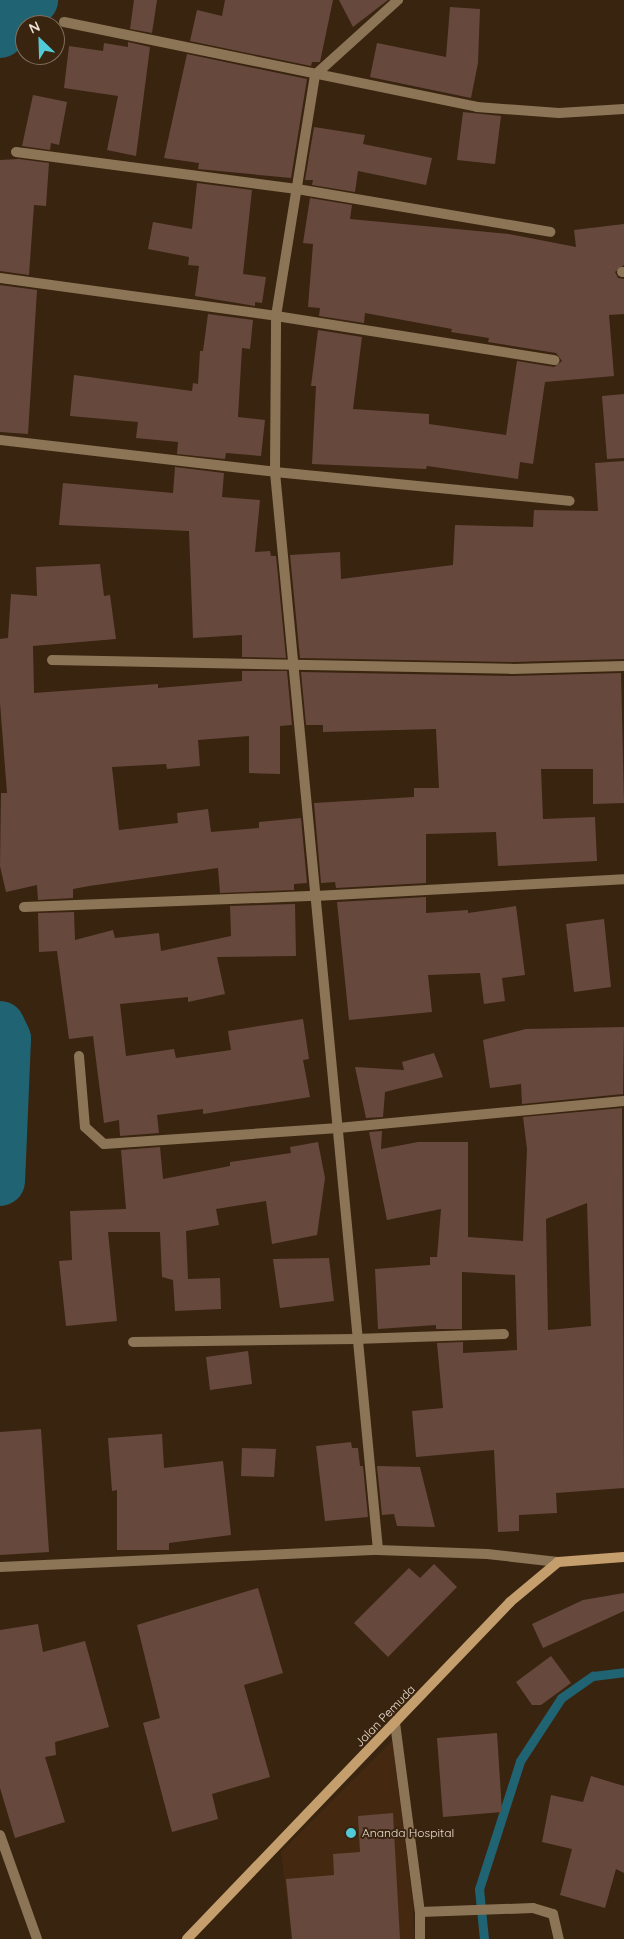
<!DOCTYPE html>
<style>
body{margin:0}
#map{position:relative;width:624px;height:1939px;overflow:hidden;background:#392410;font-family:Quicksand,sans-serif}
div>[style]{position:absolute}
.built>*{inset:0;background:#442910}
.stream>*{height:9px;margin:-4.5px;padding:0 4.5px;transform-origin:4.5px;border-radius:4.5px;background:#206473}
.river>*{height:50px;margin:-25px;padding:0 25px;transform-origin:25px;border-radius:25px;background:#206473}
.building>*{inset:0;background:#66493c}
.street>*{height:10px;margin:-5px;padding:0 5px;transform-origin:5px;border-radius:5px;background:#8c7456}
.secondary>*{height:10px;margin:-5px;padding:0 5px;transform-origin:5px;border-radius:5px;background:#c59e6d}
.dots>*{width:14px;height:14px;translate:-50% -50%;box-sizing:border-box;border:2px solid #392410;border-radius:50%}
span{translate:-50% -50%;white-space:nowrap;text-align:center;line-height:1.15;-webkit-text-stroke:4px #392410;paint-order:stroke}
.street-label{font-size:12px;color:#eee0d4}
.poi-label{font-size:12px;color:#eee0d4}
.left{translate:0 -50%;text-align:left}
.north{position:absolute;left:15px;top:15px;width:50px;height:50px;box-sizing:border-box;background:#392410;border:1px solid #816f5e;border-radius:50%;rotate:336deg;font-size:14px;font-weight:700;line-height:20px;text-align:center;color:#eee0d4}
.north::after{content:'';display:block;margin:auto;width:18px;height:22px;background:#52cbd8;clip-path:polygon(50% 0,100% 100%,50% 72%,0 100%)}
</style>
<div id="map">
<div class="built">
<i style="clip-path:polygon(392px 1741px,413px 1904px,414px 1939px,292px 1939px,281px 1852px)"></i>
</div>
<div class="stream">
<i style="left:484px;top:1939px;width:50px;rotate:-95.7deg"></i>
<i style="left:479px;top:1889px;width:134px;rotate:-72.2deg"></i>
<i style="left:520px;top:1761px;width:75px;rotate:-56.9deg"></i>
<i style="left:561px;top:1698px;width:39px;rotate:-35deg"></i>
<i style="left:593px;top:1676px;width:31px;rotate:-7deg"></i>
</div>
<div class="river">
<i style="left:0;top:33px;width:47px;rotate:-45deg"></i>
<i style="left:0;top:1026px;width:14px;rotate:65deg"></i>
<i style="left:6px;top:1039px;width:142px;rotate:92.4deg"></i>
</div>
<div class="building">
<i style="clip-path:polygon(134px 0,157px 0,152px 33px,130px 29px)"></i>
<i style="clip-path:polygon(225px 0,333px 0,320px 62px,312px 62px,311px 66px,190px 41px,197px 10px,222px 16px)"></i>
<i style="clip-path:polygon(339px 0,388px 0,353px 27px)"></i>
<i style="clip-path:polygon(450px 7px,480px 9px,478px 63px,471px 98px,370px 77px,377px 43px,446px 57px)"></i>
<i style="clip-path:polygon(128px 42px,150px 47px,136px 156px,107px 150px,118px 96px,64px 88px,69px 46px,103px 51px,104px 43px,128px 47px)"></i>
<i style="clip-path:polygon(187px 54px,307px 79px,291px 178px,198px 169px,199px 163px,164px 158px)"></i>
<i style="clip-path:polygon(33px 95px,67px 102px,59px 145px,51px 143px,50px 150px,22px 146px)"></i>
<i style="clip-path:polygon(463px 112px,501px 116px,495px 164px,457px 160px)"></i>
<i style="clip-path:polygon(314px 127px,365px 135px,363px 144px,432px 158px,426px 185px,358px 171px,355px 192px,312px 185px,313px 180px,305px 180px)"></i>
<i style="clip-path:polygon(19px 159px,49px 163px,46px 206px,34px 205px,29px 275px,0 271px,0 160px)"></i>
<i style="clip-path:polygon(197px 183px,252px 190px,243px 274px,266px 277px,262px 303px,255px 302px,255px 306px,195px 296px,199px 266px,188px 265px,189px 257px,148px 249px,153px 222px,192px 229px)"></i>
<i style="clip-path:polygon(310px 198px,352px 205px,350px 219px,509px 234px,576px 247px,574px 230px,624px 224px,624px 265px,615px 272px,618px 278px,624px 279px,624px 314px,609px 315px,614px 376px,545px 382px,533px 464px,520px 462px,518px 479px,427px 466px,426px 469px,312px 464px,316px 386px,311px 386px,318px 330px,362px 337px,353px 409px,429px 414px,429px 424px,506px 435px,517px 361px,554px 367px,562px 361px,556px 353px,488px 342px,489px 338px,451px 332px,452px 329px,365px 313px,364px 323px,319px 316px,320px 308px,308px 307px,313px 244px,303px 243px)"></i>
<i style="clip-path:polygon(0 285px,37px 290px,28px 434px,0 432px)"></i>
<i style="clip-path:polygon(208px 314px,253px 320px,250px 349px,242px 348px,238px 417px,265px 420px,261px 456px,226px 453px,225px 459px,177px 454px,178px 442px,136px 438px,138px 422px,70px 416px,74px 375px,192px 391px,193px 383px,198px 384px,200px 351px,203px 351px)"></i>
<i style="clip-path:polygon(624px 394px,624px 458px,607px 459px,602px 396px)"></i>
<i style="clip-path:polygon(624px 461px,624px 659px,512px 662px,300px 658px,290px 555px,340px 552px,341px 579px,453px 565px,455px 525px,533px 527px,534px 510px,598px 511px,595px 463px)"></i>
<i style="clip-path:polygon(175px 467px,224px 473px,222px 497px,260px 500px,255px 552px,270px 551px,271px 556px,276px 556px,286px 658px,242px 657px,242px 635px,193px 638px,189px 531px,59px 525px,63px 483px,173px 493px)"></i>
<i style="clip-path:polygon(100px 564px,104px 596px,110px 595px,116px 639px,33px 646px,34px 693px,158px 684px,158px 688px,242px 681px,242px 671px,287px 671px,292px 725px,280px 726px,280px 774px,249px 773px,249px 736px,198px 740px,200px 766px,167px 769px,166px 764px,112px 767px,119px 830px,178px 823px,177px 813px,208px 809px,211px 832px,259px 828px,259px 822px,301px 818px,307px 883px,294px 884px,294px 890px,220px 893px,218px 868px,89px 886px,73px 889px,73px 898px,38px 900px,37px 885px,6px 892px,0 866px,1px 793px,7px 793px,0 703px,0 639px,8px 638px,11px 594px,37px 596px,36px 567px)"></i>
<i style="clip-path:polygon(301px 672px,512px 676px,621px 673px,624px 803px,593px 804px,593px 769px,541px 769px,543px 819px,595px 817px,597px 861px,498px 866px,496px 832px,426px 834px,426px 883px,336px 888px,335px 882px,321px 883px,314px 803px,414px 797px,414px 788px,439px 788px,436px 729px,323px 732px,323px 725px,306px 725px)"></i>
<i style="clip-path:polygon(426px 897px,426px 913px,468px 910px,468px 913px,516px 906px,525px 975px,502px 978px,505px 1001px,484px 1004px,480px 973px,428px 975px,432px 1012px,349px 1020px,337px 902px)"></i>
<i style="clip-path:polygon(295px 904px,296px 956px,217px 957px,225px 994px,188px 1002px,188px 997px,120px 1004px,126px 1056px,174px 1049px,176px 1058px,231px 1050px,228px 1031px,303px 1019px,309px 1059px,303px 1060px,310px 1097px,203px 1114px,203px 1109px,157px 1115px,159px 1133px,120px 1136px,119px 1120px,104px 1123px,93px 1036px,69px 1039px,57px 951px,39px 952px,38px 913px,74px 912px,75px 940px,113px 930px,115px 938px,159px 933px,161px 951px,231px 936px,230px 906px)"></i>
<i style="clip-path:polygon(604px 919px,611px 987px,574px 992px,566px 924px)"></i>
<i style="clip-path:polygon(624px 1027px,623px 1094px,522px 1104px,521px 1084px,490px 1088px,483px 1040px,526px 1029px)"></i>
<i style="clip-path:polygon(434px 1053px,443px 1077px,385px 1092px,383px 1117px,366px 1118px,355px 1067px,404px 1070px,402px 1062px)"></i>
<i style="clip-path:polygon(evenodd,622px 1108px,624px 1488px,556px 1493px,557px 1513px,519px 1515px,519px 1531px,498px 1532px,494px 1450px,416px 1457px,412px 1411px,443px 1408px,437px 1343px,463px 1342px,463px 1353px,517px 1350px,515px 1275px,462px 1272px,462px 1329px,436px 1329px,436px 1325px,378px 1329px,375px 1269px,430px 1265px,430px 1257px,437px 1257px,441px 1209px,387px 1220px,369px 1132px,382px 1131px,381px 1149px,418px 1142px,468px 1142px,468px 1237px,523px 1241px,527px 1149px,523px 1117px,622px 1108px,587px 1203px,591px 1326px,548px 1330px,546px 1219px,587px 1203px)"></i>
<i style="clip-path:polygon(318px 1142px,325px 1178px,317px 1235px,272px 1244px,266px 1201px,216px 1209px,219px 1225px,186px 1231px,188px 1279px,220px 1278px,221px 1309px,175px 1311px,173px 1280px,162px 1277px,160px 1232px,108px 1232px,117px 1321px,66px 1326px,59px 1261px,72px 1260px,70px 1211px,126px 1209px,121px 1150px,160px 1147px,163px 1179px,230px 1166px,230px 1162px,291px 1153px,290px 1147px)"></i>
<i style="clip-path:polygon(329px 1258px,334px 1301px,280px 1308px,273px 1259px)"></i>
<i style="clip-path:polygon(248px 1351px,252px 1384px,210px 1390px,206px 1357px)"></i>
<i style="clip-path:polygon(41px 1429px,49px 1552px,0 1555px,0 1432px)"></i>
<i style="clip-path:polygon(162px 1434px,164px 1468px,223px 1461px,231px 1535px,169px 1543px,169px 1550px,117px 1550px,117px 1490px,112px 1491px,108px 1438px)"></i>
<i style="clip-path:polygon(351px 1442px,352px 1448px,358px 1448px,360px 1466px,363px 1466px,368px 1517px,325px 1521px,316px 1446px)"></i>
<i style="clip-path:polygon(242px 1448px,276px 1449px,274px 1477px,241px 1476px)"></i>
<i style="clip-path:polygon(377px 1466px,420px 1467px,435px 1527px,397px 1526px,394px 1514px,382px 1515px)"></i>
<i style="clip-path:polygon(434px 1564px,457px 1587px,388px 1657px,354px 1623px,409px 1568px,420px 1578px)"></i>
<i style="clip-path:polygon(258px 1588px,283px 1673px,244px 1685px,270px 1777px,212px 1794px,218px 1819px,172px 1832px,143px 1723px,160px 1718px,137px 1625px)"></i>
<i style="clip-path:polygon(624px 1593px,624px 1611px,543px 1648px,532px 1624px,583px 1600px)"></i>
<i style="clip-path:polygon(38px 1624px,43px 1652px,85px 1641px,109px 1727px,55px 1742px,56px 1755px,45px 1757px,65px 1822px,15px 1838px,0 1788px,0 1630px)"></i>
<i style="clip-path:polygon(551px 1656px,571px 1683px,541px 1705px,532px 1705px,516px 1682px)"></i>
<i style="clip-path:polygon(497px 1733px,502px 1812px,443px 1817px,437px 1738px)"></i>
<i style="clip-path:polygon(591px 1776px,624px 1786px,624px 1873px,616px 1869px,605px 1908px,560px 1895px,572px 1849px,542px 1842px,551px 1795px,583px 1802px)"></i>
<i style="clip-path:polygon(393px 1813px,400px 1939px,292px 1939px,286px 1879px,334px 1875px,333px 1854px,360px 1852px,358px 1816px)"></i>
</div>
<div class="street">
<i style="left:64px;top:22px;width:422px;rotate:11.6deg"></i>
<i style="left:477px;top:107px;width:82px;rotate:4.2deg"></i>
<i style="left:559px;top:113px;width:65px;rotate:-3.5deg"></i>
<i style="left:16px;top:152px;width:283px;rotate:7.5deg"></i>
<i style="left:297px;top:189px;width:257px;rotate:9.6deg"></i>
<i style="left:622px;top:272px;width:2px"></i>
<i style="left:0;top:278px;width:279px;rotate:7.8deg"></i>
<i style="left:276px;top:316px;width:282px;rotate:9deg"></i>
<i style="left:0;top:440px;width:277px;rotate:6.6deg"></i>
<i style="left:275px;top:472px;width:296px;rotate:5.6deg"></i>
<i style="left:52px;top:660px;width:460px;rotate:1.1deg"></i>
<i style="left:512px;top:669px;width:112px;rotate:-1.5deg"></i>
<i style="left:24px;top:907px;width:291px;rotate:-2.2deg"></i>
<i style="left:315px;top:896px;width:309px;rotate:-3.1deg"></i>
<i style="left:79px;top:1056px;width:71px;rotate:85.2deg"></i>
<i style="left:85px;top:1127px;width:25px;rotate:42deg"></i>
<i style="left:104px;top:1144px;width:235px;rotate:-3.9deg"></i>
<i style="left:338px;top:1128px;width:287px;rotate:-5.4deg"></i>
<i style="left:133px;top:1342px;width:222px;rotate:-0.8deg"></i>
<i style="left:355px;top:1339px;width:149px;rotate:-1.9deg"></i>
<i style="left:378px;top:1550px;width:1083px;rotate:-95.46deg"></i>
<i style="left:275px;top:472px;width:156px;rotate:-89.6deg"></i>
<i style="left:276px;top:316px;width:244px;rotate:-80.8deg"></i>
<i style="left:315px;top:75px;width:112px;rotate:-42.1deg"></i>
<i style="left:0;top:1567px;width:378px;rotate:-2.6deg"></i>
<i style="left:378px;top:1550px;width:109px;rotate:2.1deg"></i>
<i style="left:487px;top:1554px;width:71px;rotate:6.4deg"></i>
<i style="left:395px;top:1723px;width:191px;rotate:82.5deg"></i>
<i style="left:420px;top:1912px;width:27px;rotate:90deg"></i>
<i style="left:0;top:1835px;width:110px;rotate:70.4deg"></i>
<i style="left:420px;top:1912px;width:113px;rotate:-2deg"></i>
<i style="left:533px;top:1908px;width:21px;rotate:17deg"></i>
<i style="left:553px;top:1914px;width:26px;rotate:77deg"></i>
</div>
<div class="secondary">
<i style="left:187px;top:1939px;width:467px;rotate:-46.2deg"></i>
<i style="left:510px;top:1602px;width:62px;rotate:-39.8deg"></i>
<i style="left:558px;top:1562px;width:66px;rotate:-4.3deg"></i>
</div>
<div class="dots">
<i style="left:351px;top:1833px;background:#52cbd8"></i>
</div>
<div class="street-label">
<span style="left:385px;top:1716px;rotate:-46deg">Jalan Pemuda</span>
</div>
<div class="poi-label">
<span class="left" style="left:362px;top:1833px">Ananda Hospital</span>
</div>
<div class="north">N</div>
</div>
